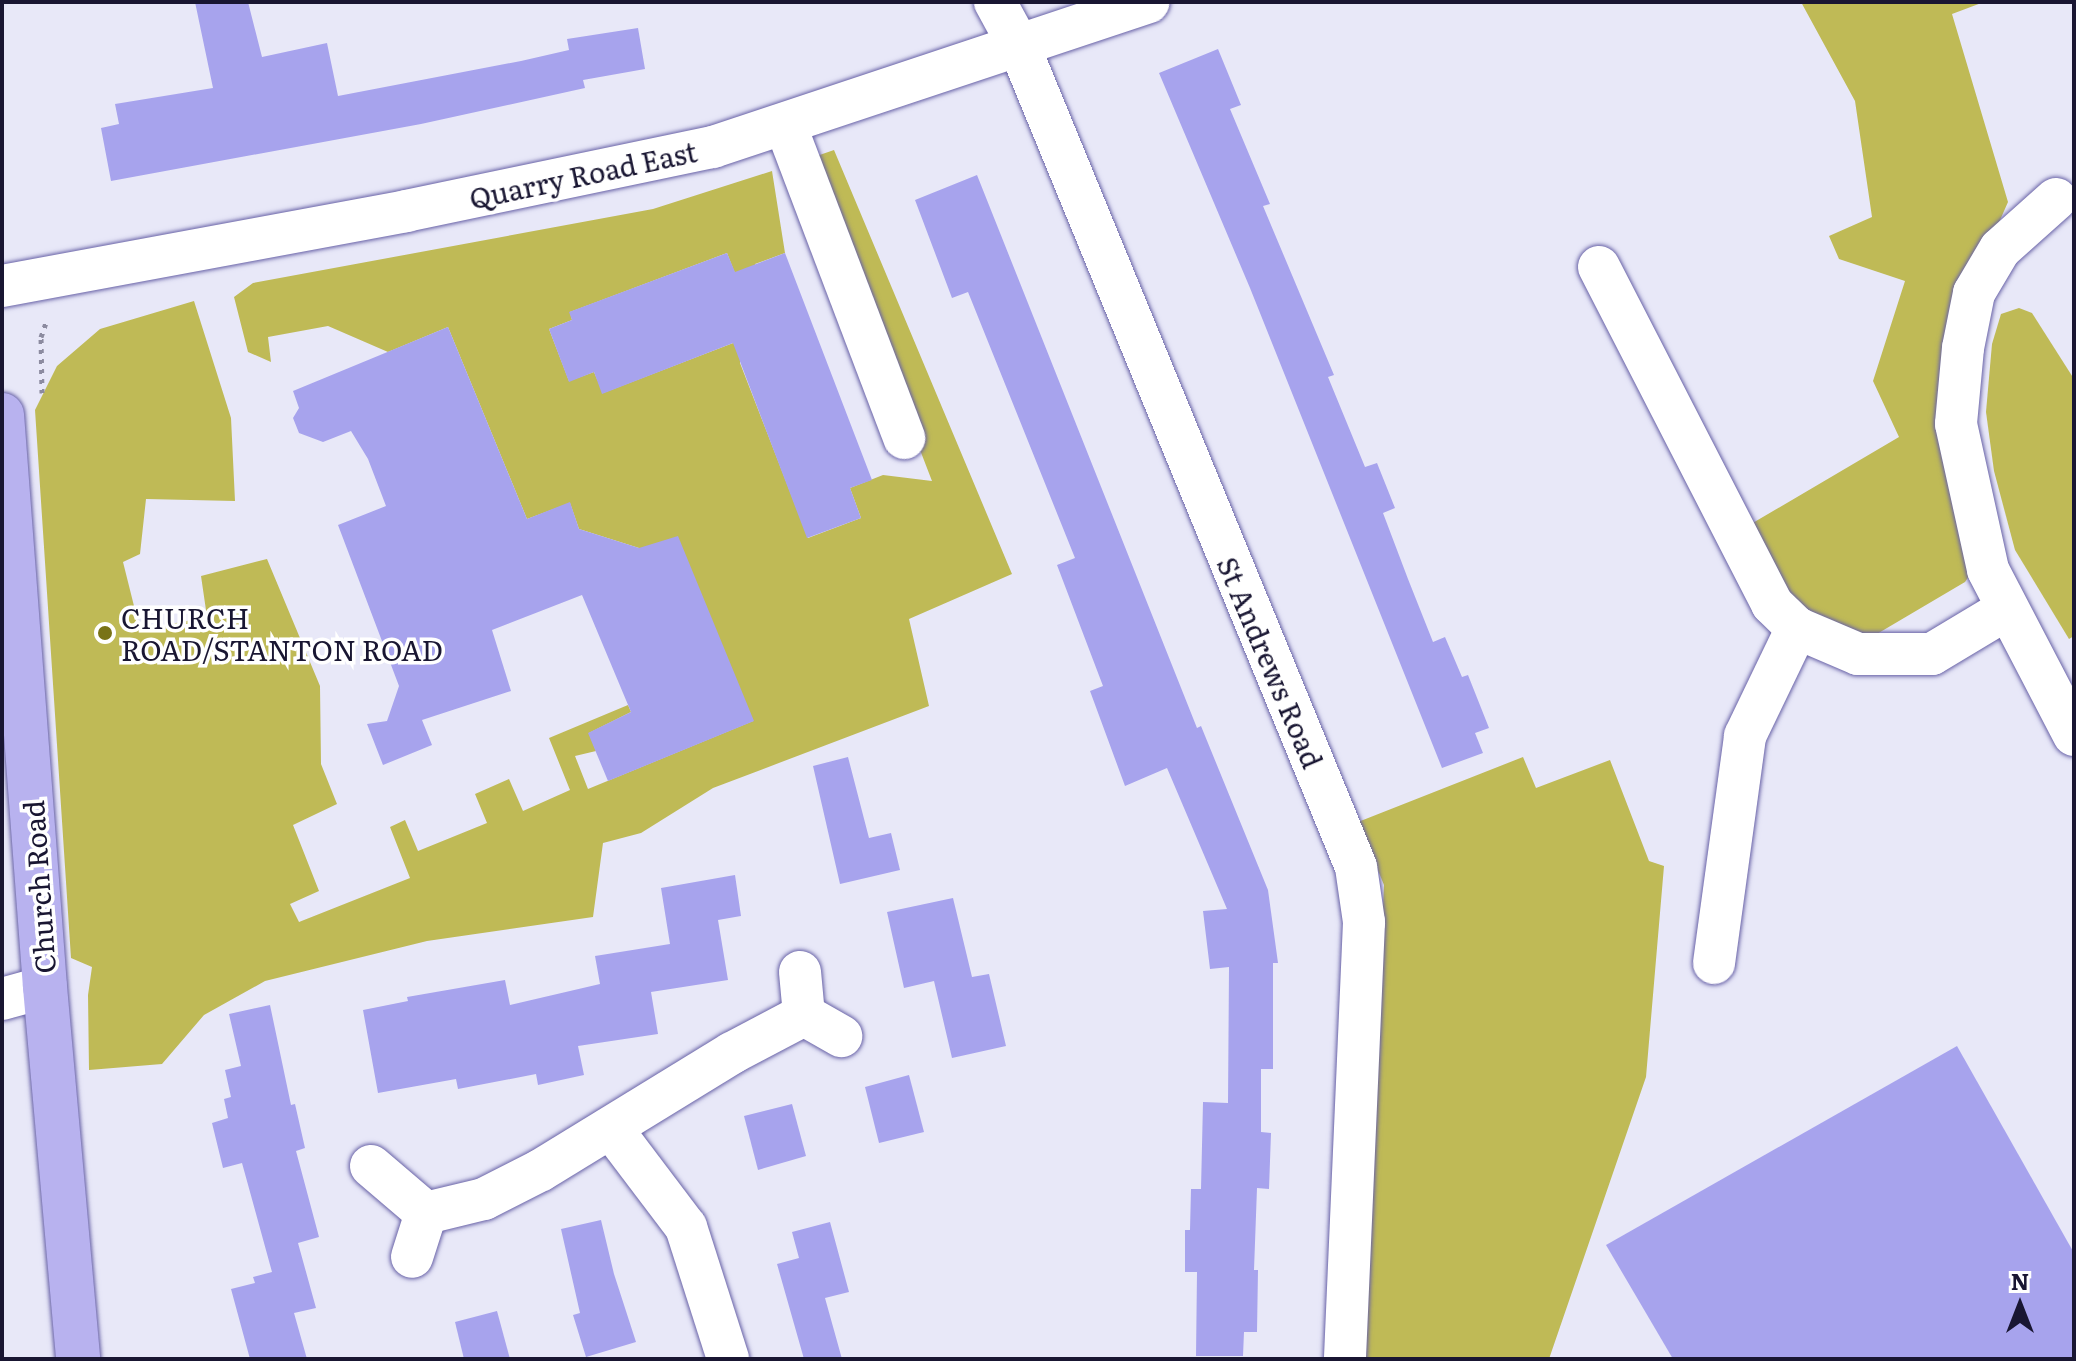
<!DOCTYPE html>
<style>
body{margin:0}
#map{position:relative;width:2076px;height:1361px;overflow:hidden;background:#e8e8f8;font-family:Literata,serif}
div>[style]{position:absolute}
.forest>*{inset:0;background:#bfba56}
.building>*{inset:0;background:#a7a3ed}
.path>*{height:5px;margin-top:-2.5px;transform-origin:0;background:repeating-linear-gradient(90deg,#8c8ba0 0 4px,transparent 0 10px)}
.roads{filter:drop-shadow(0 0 2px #6862a7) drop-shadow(0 0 2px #6862a7)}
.minor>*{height:42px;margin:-21px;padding:0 21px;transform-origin:21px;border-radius:21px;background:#fff}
.major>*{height:44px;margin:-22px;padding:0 22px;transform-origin:22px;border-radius:22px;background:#b8b2ef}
.dots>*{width:22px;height:22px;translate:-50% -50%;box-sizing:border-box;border:4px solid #fff;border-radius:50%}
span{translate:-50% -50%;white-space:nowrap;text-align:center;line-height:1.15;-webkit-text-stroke:7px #fff;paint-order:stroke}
.street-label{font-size:28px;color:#191632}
.poi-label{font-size:28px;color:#191632}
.left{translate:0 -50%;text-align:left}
.frame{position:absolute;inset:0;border:4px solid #191632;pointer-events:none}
.north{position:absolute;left:1980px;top:1265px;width:80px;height:80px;-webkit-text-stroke:6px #fff;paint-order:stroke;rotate:0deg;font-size:22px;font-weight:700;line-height:32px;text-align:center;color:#191632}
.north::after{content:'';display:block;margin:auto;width:28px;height:36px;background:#191632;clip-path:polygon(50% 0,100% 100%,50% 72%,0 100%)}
</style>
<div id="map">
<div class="forest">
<i style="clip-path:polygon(1801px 2px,1984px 2px,1952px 14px,2008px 202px,1956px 320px,1976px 566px,1965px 582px,1865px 641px,1782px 597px,1751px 524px,1899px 437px,1873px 381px,1905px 281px,1839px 259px,1829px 236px,1872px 217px,1855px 101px)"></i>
<i style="clip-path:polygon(834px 150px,1012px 574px,909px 619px,929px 706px,713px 788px,641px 833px,603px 843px,593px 917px,427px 941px,265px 981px,204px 1015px,162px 1064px,89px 1070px,88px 995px,92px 967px,71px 958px,35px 410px,57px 366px,100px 329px,194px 301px,231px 418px,235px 501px,146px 499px,140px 554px,123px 562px,140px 630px,207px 617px,201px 576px,267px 559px,320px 686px,321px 764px,337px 804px,293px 825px,319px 891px,290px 904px,299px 922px,410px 878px,390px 827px,405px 820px,418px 851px,487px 823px,475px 794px,509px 779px,523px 811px,570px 790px,549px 738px,628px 705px,631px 712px,589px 733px,596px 751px,575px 756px,588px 789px,753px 721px,639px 548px,579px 529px,570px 503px,527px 519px,448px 327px,388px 352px,328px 326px,268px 337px,271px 362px,248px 352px,234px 297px,253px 283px,653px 209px,772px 171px,785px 253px,755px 264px,768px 299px,748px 307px,727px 253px,570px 312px,572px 320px,549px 329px,569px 381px,594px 372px,603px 393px,741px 340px,740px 363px,808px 538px,861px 518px,850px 488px,883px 475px,932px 481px,808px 159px)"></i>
<i style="clip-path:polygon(2019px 308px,2032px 313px,2074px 379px,2074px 636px,2069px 639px,2015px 550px,1994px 471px,1986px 412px,1992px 344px,2001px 314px)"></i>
<i style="clip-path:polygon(1523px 757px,1536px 788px,1610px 760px,1649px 861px,1664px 866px,1646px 1077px,1549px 1359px,1363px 1359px,1384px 885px,1358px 822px)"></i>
</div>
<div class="building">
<i style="clip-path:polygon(195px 2px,248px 2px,262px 57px,327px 43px,338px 96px,521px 61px,569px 50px,567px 39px,638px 28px,645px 69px,583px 80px,585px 88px,421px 124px,111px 181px,101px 128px,119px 124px,115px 104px,213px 88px)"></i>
<i style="clip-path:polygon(1218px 49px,1241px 105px,1230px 109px,1270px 204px,1263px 206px,1334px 375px,1328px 377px,1365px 467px,1377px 463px,1395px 508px,1383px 513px,1408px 579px,1433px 642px,1445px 637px,1462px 677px,1468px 675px,1489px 728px,1475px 733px,1483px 753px,1442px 768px,1250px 288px,1159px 73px)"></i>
<i style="clip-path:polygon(977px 175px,1197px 728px,1201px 726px,1268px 890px,1278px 963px,1273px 963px,1273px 1069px,1261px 1069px,1261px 1132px,1271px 1133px,1269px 1189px,1257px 1188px,1254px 1270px,1258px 1270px,1257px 1332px,1244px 1332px,1243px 1356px,1196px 1356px,1197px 1272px,1185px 1272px,1185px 1230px,1190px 1230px,1191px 1189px,1201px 1189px,1203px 1102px,1228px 1103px,1229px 967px,1210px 969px,1203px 911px,1227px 909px,1167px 768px,1125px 786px,1090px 691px,1103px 686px,1057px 565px,1075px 558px,968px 292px,952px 298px,915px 200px)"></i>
<i style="clip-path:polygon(727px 253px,735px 272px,785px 253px,872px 480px,850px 488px,861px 518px,807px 538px,733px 343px,602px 394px,594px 372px,569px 382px,549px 329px,572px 320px,569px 312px)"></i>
<i style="clip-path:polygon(448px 327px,527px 519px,570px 502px,579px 529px,639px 548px,678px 536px,754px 721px,608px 781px,588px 733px,631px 712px,582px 595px,492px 630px,511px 691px,422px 720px,432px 745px,383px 765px,367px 724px,387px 721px,399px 686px,338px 525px,386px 506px,368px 459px,351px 431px,323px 442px,299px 433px,293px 418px,299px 408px,293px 391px)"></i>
<i style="clip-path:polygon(848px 757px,869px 838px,891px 833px,900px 870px,840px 884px,813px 766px)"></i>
<i style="clip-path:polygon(735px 875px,741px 916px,718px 920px,728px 980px,651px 992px,658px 1034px,578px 1046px,584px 1075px,538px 1085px,536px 1074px,458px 1089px,456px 1079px,378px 1093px,363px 1010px,408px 1001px,407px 997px,505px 980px,510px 1005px,600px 984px,595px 956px,670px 944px,661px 888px)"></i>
<i style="clip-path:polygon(953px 898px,972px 977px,989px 974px,1006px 1046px,952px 1058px,934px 981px,904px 988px,887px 912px)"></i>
<i style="clip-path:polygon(270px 1005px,291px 1105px,295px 1104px,305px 1148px,296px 1151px,319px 1237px,298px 1243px,316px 1308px,294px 1313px,307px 1359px,250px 1359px,231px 1289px,255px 1283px,253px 1277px,272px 1272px,242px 1163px,223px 1168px,212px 1123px,228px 1118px,224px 1099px,231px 1097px,225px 1070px,241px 1066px,229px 1014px)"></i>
<i style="clip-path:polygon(1957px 1046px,2074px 1253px,2074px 1359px,1673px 1359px,1606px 1245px)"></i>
<i style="clip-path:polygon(909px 1075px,924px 1132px,879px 1143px,865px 1087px)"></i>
<i style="clip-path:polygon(792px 1104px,806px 1156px,758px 1170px,744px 1116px)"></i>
<i style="clip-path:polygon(601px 1220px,614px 1274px,636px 1342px,586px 1357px,573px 1315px,580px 1313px,561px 1229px)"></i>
<i style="clip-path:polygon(830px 1222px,849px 1292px,825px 1298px,842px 1359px,804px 1359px,777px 1264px,799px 1258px,792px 1232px)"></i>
<i style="clip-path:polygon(497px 1311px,510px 1359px,464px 1359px,455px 1322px)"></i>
</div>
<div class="path">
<i style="left:42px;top:393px;width:56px;rotate:-91deg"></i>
<i style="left:41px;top:337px;width:18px;rotate:-71deg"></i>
</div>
<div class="roads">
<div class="minor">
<i style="left:995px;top:2px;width:50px;rotate:61.4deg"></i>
<i style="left:1019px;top:46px;width:887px;rotate:67.68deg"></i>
<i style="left:1356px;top:867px;width:56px;rotate:81.7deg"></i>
<i style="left:1364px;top:922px;width:437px;rotate:92.5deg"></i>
<i style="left:785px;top:124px;width:336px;rotate:69.2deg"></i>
<i style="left:2056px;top:199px;width:75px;rotate:138.2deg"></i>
<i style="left:2000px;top:249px;width:51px;rotate:120.6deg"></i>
<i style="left:1974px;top:293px;width:56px;rotate:101.3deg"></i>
<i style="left:1963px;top:348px;width:76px;rotate:95.3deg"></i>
<i style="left:1956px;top:424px;width:149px;rotate:77.6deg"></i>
<i style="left:1988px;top:570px;width:186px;rotate:62.5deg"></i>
<i style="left:1599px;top:267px;width:379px;rotate:62.8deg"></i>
<i style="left:1772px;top:604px;width:35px;rotate:44deg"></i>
<i style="left:1797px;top:628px;width:66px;rotate:23.1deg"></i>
<i style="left:1858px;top:654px;width:74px"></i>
<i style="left:1932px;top:654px;width:87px;rotate:-31deg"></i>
<i style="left:2px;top:286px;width:411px;rotate:-10.5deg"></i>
<i style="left:406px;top:211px;width:314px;rotate:-11.8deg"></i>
<i style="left:713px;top:147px;width:459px;rotate:-18.4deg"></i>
<i style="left:1714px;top:963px;width:229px;rotate:-82.2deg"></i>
<i style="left:1745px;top:736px;width:120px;rotate:-64.3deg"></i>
<i style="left:800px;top:972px;width:43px;rotate:84.7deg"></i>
<i style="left:804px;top:1015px;width:43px;rotate:29.6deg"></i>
<i style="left:2px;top:999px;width:45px;rotate:-15.6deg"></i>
<i style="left:611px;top:1128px;width:124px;rotate:52.9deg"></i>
<i style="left:686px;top:1227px;width:139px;rotate:72.3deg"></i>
<i style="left:371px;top:1166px;width:72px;rotate:40.5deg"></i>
<i style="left:426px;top:1213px;width:46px;rotate:107.7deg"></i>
<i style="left:426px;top:1213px;width:60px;rotate:-13.6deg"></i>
<i style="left:484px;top:1199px;width:64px;rotate:-27deg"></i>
<i style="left:541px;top:1170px;width:224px;rotate:-31.5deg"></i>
<i style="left:732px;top:1053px;width:81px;rotate:-27.8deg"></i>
</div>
<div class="major">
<i style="left:2px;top:415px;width:574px;rotate:85.7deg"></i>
<i style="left:45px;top:987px;width:373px;rotate:84.9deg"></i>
</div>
</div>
<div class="dots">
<i style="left:105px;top:633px;background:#797317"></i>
</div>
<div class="street-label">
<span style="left:583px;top:174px;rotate:-12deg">Quarry Road East</span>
<span style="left:1271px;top:662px;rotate:67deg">St Andrews Road</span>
<span style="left:38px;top:887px;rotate:-94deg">Church Road</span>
</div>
<div class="poi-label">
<span class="left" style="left:121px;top:633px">CHURCH<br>ROAD/STANTON ROAD</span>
</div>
<div class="frame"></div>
<div class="north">N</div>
</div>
